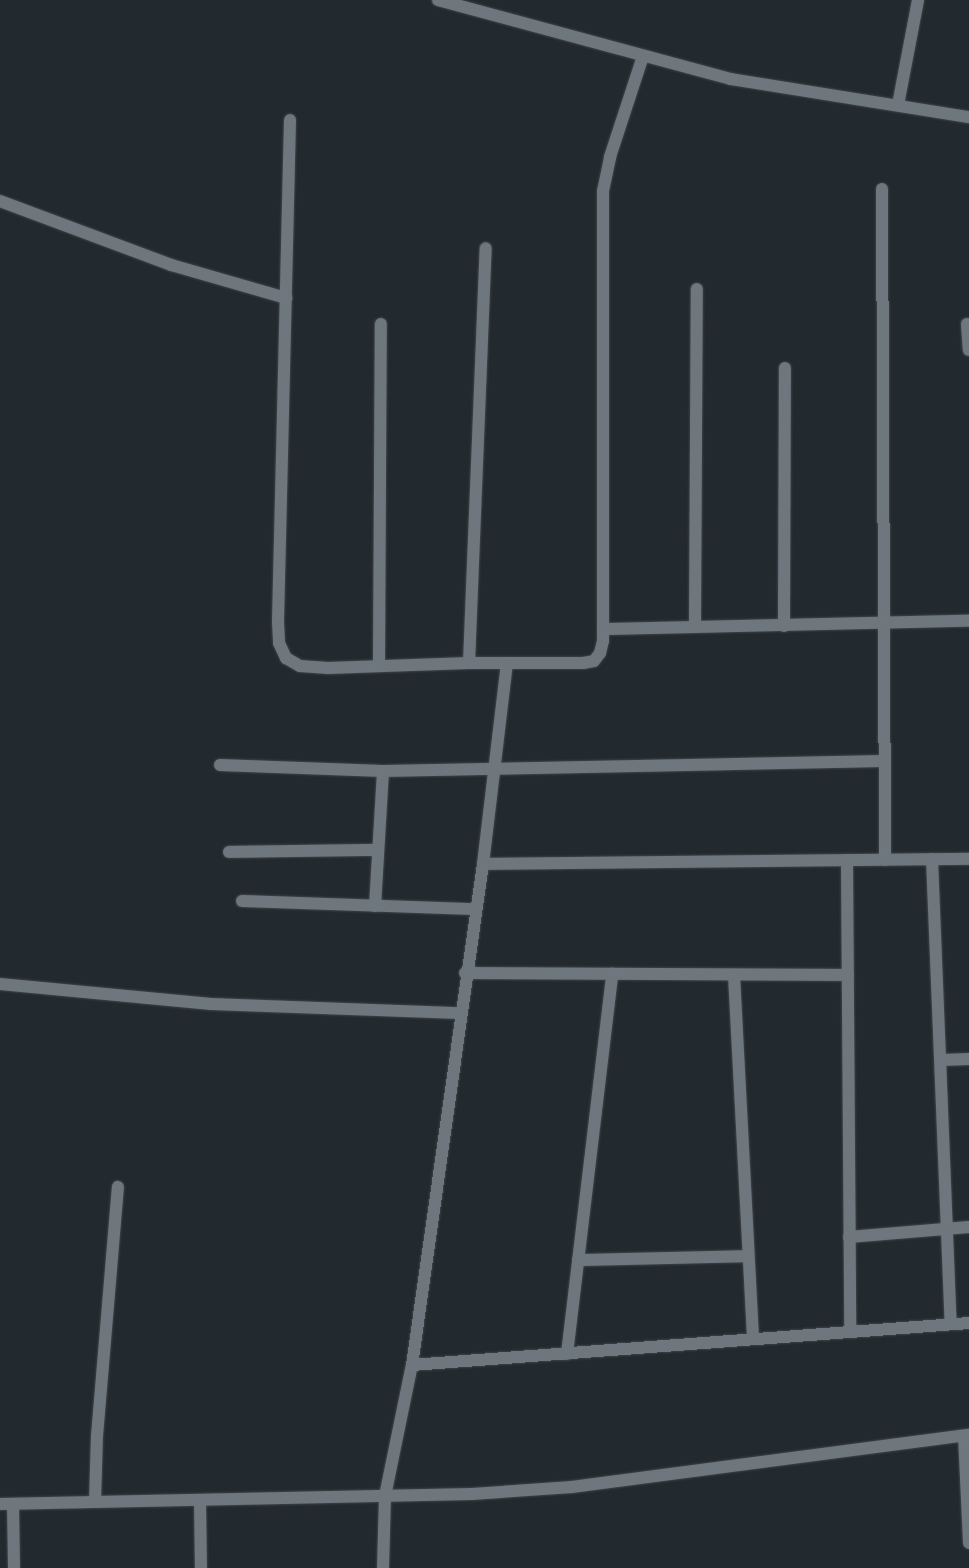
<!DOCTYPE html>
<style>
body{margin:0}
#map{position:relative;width:969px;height:1568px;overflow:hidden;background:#232a2f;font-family:"Varela Round",sans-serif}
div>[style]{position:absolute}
.roads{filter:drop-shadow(0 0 1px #3f4549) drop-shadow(0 0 1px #3f4549)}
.minor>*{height:12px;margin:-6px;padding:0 6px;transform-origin:6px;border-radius:6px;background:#6f777e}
span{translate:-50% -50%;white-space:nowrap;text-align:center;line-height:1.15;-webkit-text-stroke:5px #0f1214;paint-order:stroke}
</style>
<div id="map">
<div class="roads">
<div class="minor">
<i style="left:438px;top:0;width:303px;rotate:15.1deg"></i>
<i style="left:731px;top:79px;width:241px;rotate:9.1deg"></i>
<i style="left:898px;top:105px;width:107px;rotate:-79.2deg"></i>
<i style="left:290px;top:120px;width:502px;rotate:91.37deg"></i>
<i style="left:278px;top:622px;width:21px;rotate:87deg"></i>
<i style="left:279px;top:643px;width:17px;rotate:65deg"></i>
<i style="left:286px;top:658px;width:16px;rotate:30deg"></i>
<i style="left:300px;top:666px;width:28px;rotate:4deg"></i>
<i style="left:328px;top:668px;width:141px;rotate:-2deg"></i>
<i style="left:469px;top:663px;width:114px"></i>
<i style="left:583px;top:663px;width:11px;rotate:-10deg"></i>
<i style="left:594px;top:661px;width:10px;rotate:-53deg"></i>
<i style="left:600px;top:653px;width:12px;rotate:-76deg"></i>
<i style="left:603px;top:641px;width:450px;rotate:-90deg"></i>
<i style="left:603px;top:191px;width:35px;rotate:-78deg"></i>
<i style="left:610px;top:157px;width:106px;rotate:-71.9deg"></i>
<i style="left:882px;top:189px;width:671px;rotate:89.74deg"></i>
<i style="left:0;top:201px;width:183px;rotate:20.5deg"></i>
<i style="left:171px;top:265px;width:120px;rotate:16deg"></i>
<i style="left:967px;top:324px;width:26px;rotate:86deg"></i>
<i style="left:784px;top:626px;width:258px;rotate:-89.8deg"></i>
<i style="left:695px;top:627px;width:338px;rotate:-89.7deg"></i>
<i style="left:603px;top:629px;width:366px;rotate:-1.3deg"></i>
<i style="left:469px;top:663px;width:415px;rotate:-87.7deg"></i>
<i style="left:379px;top:666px;width:342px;rotate:-89.7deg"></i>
<i style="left:220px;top:765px;width:163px;rotate:2.1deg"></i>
<i style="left:383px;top:771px;width:501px;rotate:-1.14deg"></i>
<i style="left:229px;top:852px;width:149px;rotate:-0.8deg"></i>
<i style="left:932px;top:859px;width:465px;rotate:87.7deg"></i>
<i style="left:847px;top:860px;width:472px;rotate:89.6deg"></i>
<i style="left:483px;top:864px;width:486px;rotate:-0.6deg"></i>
<i style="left:242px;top:901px;width:234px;rotate:2deg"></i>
<i style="left:375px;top:906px;width:135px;rotate:-86.6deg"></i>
<i style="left:465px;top:973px;width:383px;rotate:0.3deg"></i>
<i style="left:734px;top:975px;width:364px;rotate:87deg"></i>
<i style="left:0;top:984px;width:212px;rotate:5.4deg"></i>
<i style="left:211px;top:1004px;width:249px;rotate:2.1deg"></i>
<i style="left:942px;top:1060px;width:27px;rotate:-2deg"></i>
<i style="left:849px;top:1237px;width:120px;rotate:-4.8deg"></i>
<i style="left:578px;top:1260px;width:170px;rotate:-1.3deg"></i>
<i style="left:567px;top:1354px;width:383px;rotate:-83.2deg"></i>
<i style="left:412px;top:1365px;width:559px;rotate:-4.31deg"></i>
<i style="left:964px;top:1436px;width:107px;rotate:87.3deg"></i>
<i style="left:200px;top:1500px;width:68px;rotate:89.2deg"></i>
<i style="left:95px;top:1502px;width:66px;rotate:-88.3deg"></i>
<i style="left:97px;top:1436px;width:250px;rotate:-85.2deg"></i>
<i style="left:0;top:1504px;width:472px;rotate:-1.2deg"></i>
<i style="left:472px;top:1494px;width:100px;rotate:-4deg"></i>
<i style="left:572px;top:1487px;width:400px;rotate:-7.5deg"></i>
<i style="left:13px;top:1504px;width:64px;rotate:89.1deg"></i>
<i style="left:383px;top:1568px;width:72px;rotate:-88.4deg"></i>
<i style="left:385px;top:1496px;width:134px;rotate:-78.4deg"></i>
<i style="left:412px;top:1365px;width:506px;rotate:-81.93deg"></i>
<i style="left:483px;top:864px;width:202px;rotate:-83.2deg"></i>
</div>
</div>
</div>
